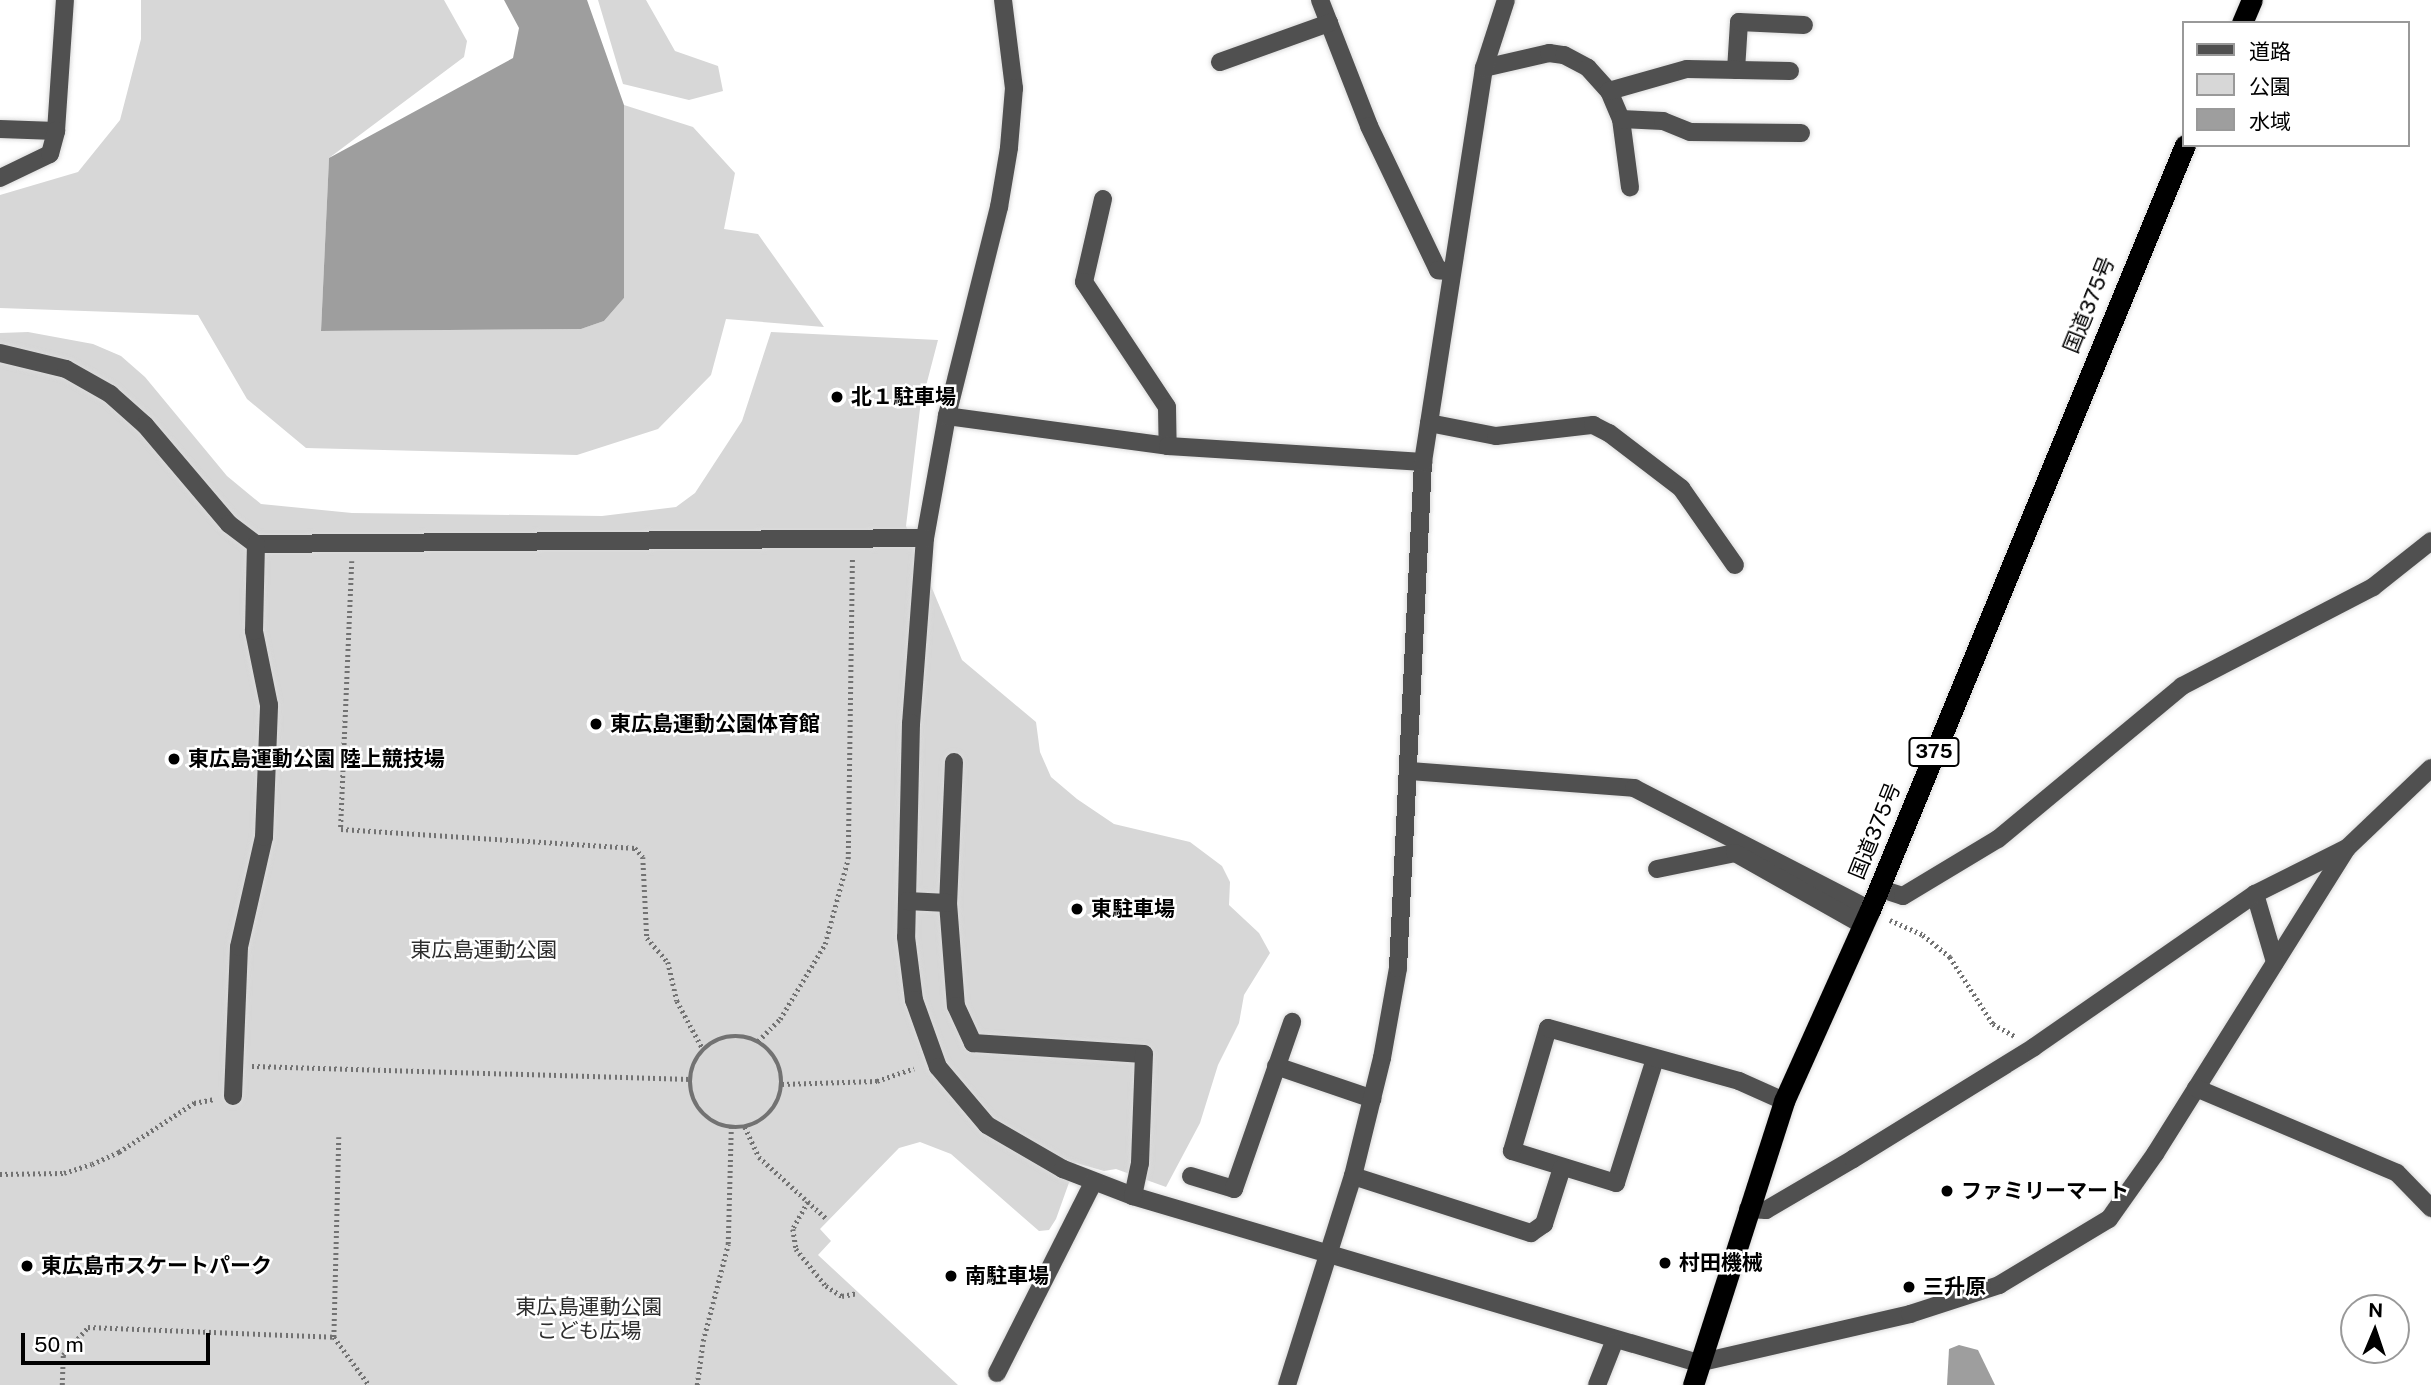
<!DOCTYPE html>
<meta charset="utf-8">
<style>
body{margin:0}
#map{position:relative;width:2431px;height:1385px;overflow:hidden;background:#fff;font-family:"Public Sans","Noto Sans JP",sans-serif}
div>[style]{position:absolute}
.green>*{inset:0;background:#d7d7d7}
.water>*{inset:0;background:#9e9e9e}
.path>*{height:4.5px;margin-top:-2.25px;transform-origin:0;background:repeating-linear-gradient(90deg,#727272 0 2px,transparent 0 5.5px)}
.path>.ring{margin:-2.25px;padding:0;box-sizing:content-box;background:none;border:4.5px solid #727272;border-radius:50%}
.roads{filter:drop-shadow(0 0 2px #dbdbdb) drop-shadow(0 0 2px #dbdbdb)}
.minor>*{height:18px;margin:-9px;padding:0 9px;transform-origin:9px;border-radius:9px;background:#505050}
.highway>*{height:21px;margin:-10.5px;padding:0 10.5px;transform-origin:10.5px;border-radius:10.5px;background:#000}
.dots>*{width:19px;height:19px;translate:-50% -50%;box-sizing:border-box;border:4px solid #fff;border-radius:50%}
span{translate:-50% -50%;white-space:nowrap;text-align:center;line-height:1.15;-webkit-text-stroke:5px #fff;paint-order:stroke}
.shield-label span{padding:2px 5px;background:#fff;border:2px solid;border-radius:5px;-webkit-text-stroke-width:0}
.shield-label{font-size:19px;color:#000;font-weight:700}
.street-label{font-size:21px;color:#000}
.poi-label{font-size:21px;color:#000;font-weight:700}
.left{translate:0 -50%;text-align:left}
.park-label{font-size:21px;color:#2e2e2e}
.legend{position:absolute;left:2182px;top:21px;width:228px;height:126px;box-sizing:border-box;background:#fff;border:2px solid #999;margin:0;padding:9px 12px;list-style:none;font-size:21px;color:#000}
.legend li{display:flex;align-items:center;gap:14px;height:35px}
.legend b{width:35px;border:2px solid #999}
.north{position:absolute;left:2340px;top:1294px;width:70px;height:70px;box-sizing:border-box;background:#fff;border:2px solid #999;border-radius:50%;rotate:2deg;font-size:19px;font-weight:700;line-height:28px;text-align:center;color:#000}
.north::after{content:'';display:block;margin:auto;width:24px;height:32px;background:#000;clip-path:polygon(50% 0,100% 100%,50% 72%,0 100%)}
.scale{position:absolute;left:21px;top:1333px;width:189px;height:32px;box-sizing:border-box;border:4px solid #000;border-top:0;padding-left:9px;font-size:21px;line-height:24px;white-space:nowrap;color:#000;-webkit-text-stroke:5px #fff;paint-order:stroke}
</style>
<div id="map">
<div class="green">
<i style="clip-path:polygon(141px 0,444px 0,467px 41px,464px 57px,329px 158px,321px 331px,581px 329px,604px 321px,624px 298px,624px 105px,693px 127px,735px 173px,724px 229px,758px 234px,824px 327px,726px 319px,711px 375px,658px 429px,577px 455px,306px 448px,247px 399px,198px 315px,0 308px,0 195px,78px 172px,120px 120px,141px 39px)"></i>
<i style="clip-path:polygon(598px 0,646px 0,675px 51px,718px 66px,723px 91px,689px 100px,623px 84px)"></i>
<i style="clip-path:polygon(28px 332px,93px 344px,121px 356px,145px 377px,227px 476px,261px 504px,352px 513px,602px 516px,676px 507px,695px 493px,742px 421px,771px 332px,938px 340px,920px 409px,906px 526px,962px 660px,1036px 722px,1040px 752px,1051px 777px,1077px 799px,1114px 824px,1190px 842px,1222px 866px,1230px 882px,1229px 905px,1259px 933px,1270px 953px,1244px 995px,1239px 1023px,1218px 1065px,1200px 1123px,1166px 1187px,1116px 1169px,1104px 1171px,1076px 1163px,1056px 1219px,1049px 1230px,1039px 1231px,951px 1154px,920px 1142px,899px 1148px,820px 1229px,831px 1241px,818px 1255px,958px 1385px,0 1385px,0 333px)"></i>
</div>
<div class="water">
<i style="clip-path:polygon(504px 0,587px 0,624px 105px,624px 298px,604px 321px,581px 329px,321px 331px,329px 158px,513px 58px,519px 28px)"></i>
<i style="clip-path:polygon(1959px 1345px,1978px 1350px,1995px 1385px,1947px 1385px,1949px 1349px)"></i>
</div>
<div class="path">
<i style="left:352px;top:561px;width:268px;rotate:92.4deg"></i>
<i style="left:341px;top:829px;width:295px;rotate:3.7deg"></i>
<i style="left:635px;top:848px;width:12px;rotate:48deg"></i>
<i style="left:643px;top:857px;width:81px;rotate:87.2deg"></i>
<i style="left:647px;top:938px;width:32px;rotate:49deg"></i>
<i style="left:668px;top:962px;width:40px;rotate:77deg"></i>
<i style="left:677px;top:1001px;width:55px;rotate:61.6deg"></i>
<i style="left:1890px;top:920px;width:36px;rotate:24deg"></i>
<i style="left:1923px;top:935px;width:35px;rotate:39deg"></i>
<i style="left:1950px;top:957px;width:80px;rotate:57.3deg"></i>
<i style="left:1993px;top:1024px;width:25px;rotate:29deg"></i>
<i class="ring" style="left:690px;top:1036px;width:87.5px;height:87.5px"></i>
<i style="left:758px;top:1041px;width:31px;rotate:-45deg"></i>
<i style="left:780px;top:1019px;width:87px;rotate:-59deg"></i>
<i style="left:825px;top:944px;width:88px;rotate:-74.9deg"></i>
<i style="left:848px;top:859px;width:300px;rotate:-89.2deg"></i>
<i style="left:252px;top:1066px;width:438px;rotate:1.7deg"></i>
<i style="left:782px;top:1084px;width:95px;rotate:-1.8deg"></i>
<i style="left:877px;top:1081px;width:39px;rotate:-19deg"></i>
<i style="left:745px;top:1127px;width:33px;rotate:65deg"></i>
<i style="left:759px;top:1157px;width:93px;rotate:42.4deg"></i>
<i style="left:339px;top:1137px;width:200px;rotate:91.4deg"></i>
<i style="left:334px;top:1337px;width:59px;rotate:53.9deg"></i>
<i style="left:0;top:1174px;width:64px;rotate:-0.9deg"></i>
<i style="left:64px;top:1173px;width:29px;rotate:-18deg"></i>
<i style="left:92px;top:1164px;width:30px;rotate:-24deg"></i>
<i style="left:119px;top:1152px;width:90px;rotate:-33.2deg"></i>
<i style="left:194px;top:1103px;width:21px;rotate:-11deg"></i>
<i style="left:808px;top:1202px;width:31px;rotate:119deg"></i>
<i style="left:793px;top:1229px;width:20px;rotate:81deg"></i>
<i style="left:796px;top:1249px;width:48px;rotate:51deg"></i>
<i style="left:826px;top:1286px;width:19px;rotate:32deg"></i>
<i style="left:842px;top:1296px;width:16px;rotate:-11deg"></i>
<i style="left:62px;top:1385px;width:30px;rotate:-88deg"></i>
<i style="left:63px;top:1355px;width:38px;rotate:-48deg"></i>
<i style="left:88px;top:1327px;width:246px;rotate:2.3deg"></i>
<i style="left:697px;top:1385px;width:44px;rotate:-82.2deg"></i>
<i style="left:703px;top:1341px;width:100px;rotate:-75.5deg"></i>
<i style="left:728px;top:1244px;width:116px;rotate:-88.5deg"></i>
</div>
<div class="roads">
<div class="minor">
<i style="left:1003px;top:0;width:89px;rotate:82.9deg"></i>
<i style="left:1014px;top:88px;width:60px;rotate:94.8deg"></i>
<i style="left:1009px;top:148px;width:60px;rotate:99.6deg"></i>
<i style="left:999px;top:207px;width:215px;rotate:104deg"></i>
<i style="left:947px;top:416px;width:124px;rotate:100.2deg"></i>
<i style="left:925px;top:538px;width:186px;rotate:94.3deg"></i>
<i style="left:911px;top:723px;width:214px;rotate:91.3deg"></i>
<i style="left:906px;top:937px;width:64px;rotate:82.8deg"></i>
<i style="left:914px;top:1000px;width:71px;rotate:70.3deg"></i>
<i style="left:938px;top:1067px;width:76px;rotate:49.8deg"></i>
<i style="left:987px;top:1125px;width:88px;rotate:30.1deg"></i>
<i style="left:1063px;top:1169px;width:75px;rotate:21.1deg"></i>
<i style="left:1133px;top:1196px;width:589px;rotate:16.47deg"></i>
<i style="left:1698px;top:1363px;width:218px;rotate:-13deg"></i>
<i style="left:1910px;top:1314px;width:94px;rotate:-18deg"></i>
<i style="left:1999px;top:1285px;width:128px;rotate:-31deg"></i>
<i style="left:2109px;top:1219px;width:80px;rotate:-54.7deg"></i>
<i style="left:2155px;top:1154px;width:361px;rotate:-57.9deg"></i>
<i style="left:2347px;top:848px;width:116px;rotate:-43.6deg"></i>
<i style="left:1320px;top:0;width:135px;rotate:68.7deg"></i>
<i style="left:1369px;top:126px;width:160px;rotate:64.4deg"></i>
<i style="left:1438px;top:270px;width:14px;rotate:8deg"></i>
<i style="left:1220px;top:62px;width:116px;rotate:-19.7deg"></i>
<i style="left:1484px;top:68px;width:67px;rotate:-13deg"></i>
<i style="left:1549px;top:53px;width:15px;rotate:8deg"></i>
<i style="left:1564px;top:55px;width:27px;rotate:28deg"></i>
<i style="left:1588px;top:68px;width:31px;rotate:48deg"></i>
<i style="left:1609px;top:91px;width:30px;rotate:67deg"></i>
<i style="left:1621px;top:119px;width:69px;rotate:82.5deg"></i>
<i style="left:1736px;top:70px;width:48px;rotate:-86.4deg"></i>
<i style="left:1739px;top:22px;width:65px;rotate:2.6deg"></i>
<i style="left:1609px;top:91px;width:81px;rotate:-15.8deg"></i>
<i style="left:1687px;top:69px;width:103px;rotate:1.1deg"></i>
<i style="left:1621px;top:119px;width:42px;rotate:2.7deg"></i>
<i style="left:1663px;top:121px;width:29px;rotate:22deg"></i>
<i style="left:1690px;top:132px;width:111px;rotate:0.5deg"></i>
<i style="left:0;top:129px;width:56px;rotate:2deg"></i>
<i style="left:56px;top:131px;width:131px;rotate:-86.1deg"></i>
<i style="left:0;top:178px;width:55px;rotate:-25.6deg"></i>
<i style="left:50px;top:154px;width:24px;rotate:-75deg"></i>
<i style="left:1103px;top:199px;width:85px;rotate:102.9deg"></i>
<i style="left:1084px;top:282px;width:150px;rotate:56.4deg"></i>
<i style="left:1167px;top:407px;width:39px;rotate:89deg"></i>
<i style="left:0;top:353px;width:68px;rotate:13.6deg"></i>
<i style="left:66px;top:369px;width:51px;rotate:29.6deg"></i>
<i style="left:110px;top:394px;width:47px;rotate:41.5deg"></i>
<i style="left:145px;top:425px;width:130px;rotate:49.7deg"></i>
<i style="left:229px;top:524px;width:34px;rotate:37deg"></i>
<i style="left:256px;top:544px;width:669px;rotate:-0.51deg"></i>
<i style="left:947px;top:416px;width:223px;rotate:7.7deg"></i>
<i style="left:1168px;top:446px;width:256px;rotate:3.6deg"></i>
<i style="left:1429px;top:423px;width:68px;rotate:11deg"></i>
<i style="left:1496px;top:436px;width:98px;rotate:-6.5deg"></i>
<i style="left:1593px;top:425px;width:18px;rotate:27deg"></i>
<i style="left:1609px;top:433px;width:91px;rotate:37.4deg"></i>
<i style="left:1681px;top:488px;width:94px;rotate:55deg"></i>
<i style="left:954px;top:762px;width:141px;rotate:92.4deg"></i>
<i style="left:948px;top:903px;width:103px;rotate:85.6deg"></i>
<i style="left:956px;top:1006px;width:41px;rotate:65.3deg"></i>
<i style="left:973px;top:1043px;width:171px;rotate:3.7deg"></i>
<i style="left:1144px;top:1054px;width:109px;rotate:92.1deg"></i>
<i style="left:1140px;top:1163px;width:34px;rotate:102deg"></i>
<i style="left:1409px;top:771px;width:226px;rotate:4.3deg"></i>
<i style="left:1634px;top:788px;width:266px;rotate:27.3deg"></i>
<i style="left:1657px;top:869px;width:80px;rotate:-11.6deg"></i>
<i style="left:1735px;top:853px;width:147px;rotate:29.4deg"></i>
<i style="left:1878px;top:888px;width:26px;rotate:18deg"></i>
<i style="left:1903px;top:896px;width:111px;rotate:-31deg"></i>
<i style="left:1998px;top:839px;width:239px;rotate:-39.7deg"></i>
<i style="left:2182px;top:686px;width:215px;rotate:-27.4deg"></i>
<i style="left:2373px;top:587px;width:74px;rotate:-38.4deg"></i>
<i style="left:2255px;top:894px;width:71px;rotate:73.6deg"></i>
<i style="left:907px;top:901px;width:41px;rotate:2.8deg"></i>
<i style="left:1655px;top:1059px;width:130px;rotate:107.5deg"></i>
<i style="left:1616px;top:1183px;width:109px;rotate:-162.9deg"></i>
<i style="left:1512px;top:1151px;width:128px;rotate:-73.7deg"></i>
<i style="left:1548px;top:1028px;width:198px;rotate:15.5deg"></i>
<i style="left:1739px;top:1081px;width:49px;rotate:24deg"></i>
<i style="left:1276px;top:1066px;width:102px;rotate:18.8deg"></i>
<i style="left:2196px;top:1088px;width:218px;rotate:22.9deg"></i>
<i style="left:2397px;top:1173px;width:49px;rotate:45.8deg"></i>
<i style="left:233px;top:1096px;width:149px;rotate:-87.7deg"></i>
<i style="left:239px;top:947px;width:113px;rotate:-77.2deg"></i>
<i style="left:264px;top:837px;width:132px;rotate:-87.8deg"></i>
<i style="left:269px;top:705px;width:76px;rotate:-101.5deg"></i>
<i style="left:254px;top:631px;width:87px;rotate:-88.7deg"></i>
<i style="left:1191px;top:1176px;width:45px;rotate:16.8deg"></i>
<i style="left:1234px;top:1189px;width:177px;rotate:-70.8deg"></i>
<i style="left:1353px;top:1176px;width:187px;rotate:17.8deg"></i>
<i style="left:1531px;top:1233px;width:16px;rotate:-35deg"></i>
<i style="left:1544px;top:1224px;width:59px;rotate:-72.2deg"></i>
<i style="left:1748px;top:1209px;width:18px;rotate:3deg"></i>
<i style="left:1766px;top:1210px;width:101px;rotate:-30.4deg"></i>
<i style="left:1853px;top:1159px;width:213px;rotate:-31.7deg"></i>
<i style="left:2034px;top:1047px;width:269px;rotate:-34.7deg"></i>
<i style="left:2255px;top:894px;width:103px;rotate:-26.6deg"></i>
<i style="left:997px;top:1373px;width:213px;rotate:-63.2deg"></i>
<i style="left:1287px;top:1385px;width:219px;rotate:-72.5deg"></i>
<i style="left:1353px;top:1176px;width:122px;rotate:-76.2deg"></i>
<i style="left:1382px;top:1058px;width:91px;rotate:-79.9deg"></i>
<i style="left:1398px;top:968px;width:507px;rotate:-87.17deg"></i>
<i style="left:1423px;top:462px;width:399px;rotate:-81.2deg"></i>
<i style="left:1484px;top:68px;width:71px;rotate:-72.1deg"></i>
<i style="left:1597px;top:1385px;width:46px;rotate:-68.4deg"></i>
</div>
<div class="highway">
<i style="left:2242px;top:23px;width:25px;rotate:-67deg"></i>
<i style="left:1693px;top:1385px;width:298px;rotate:-72.2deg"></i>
<i style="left:1784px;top:1101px;width:209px;rotate:-65.8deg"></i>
<i style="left:1870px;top:910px;width:827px;rotate:-67.62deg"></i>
</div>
</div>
<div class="dots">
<i style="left:837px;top:397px;background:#000"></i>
<i style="left:596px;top:724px;background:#000"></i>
<i style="left:174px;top:759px;background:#000"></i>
<i style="left:1077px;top:909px;background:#000"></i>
<i style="left:1947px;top:1191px;background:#000"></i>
<i style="left:1665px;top:1263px;background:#000"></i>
<i style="left:27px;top:1266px;background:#000"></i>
<i style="left:951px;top:1276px;background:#000"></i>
<i style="left:1909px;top:1287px;background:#000"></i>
</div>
<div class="shield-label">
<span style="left:1934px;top:752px">375</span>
</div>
<div class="street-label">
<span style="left:2089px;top:305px;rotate:-68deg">国道375号</span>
<span style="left:1875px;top:831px;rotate:-68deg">国道375号</span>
</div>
<div class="poi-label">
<span class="left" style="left:851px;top:397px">北１駐車場</span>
<span class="left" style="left:610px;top:724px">東広島運動公園体育館</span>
<span class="left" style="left:188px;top:759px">東広島運動公園 陸上競技場</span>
<span class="left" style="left:1091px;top:909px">東駐車場</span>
<span class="left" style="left:1961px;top:1191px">ファミリーマート</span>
<span class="left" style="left:1679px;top:1263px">村田機械</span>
<span class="left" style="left:41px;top:1266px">東広島市スケートパーク</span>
<span class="left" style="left:965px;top:1276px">南駐車場</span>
<span class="left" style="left:1923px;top:1287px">三升原</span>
</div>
<div class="park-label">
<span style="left:484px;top:950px">東広島運動公園</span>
<span style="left:589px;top:1319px">東広島運動公園<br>こども広場</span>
</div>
<ul class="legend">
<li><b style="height:9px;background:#505050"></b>道路</li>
<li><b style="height:19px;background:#d7d7d7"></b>公園</li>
<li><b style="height:19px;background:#9e9e9e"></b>水域</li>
</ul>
<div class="north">N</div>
<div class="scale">50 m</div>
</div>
